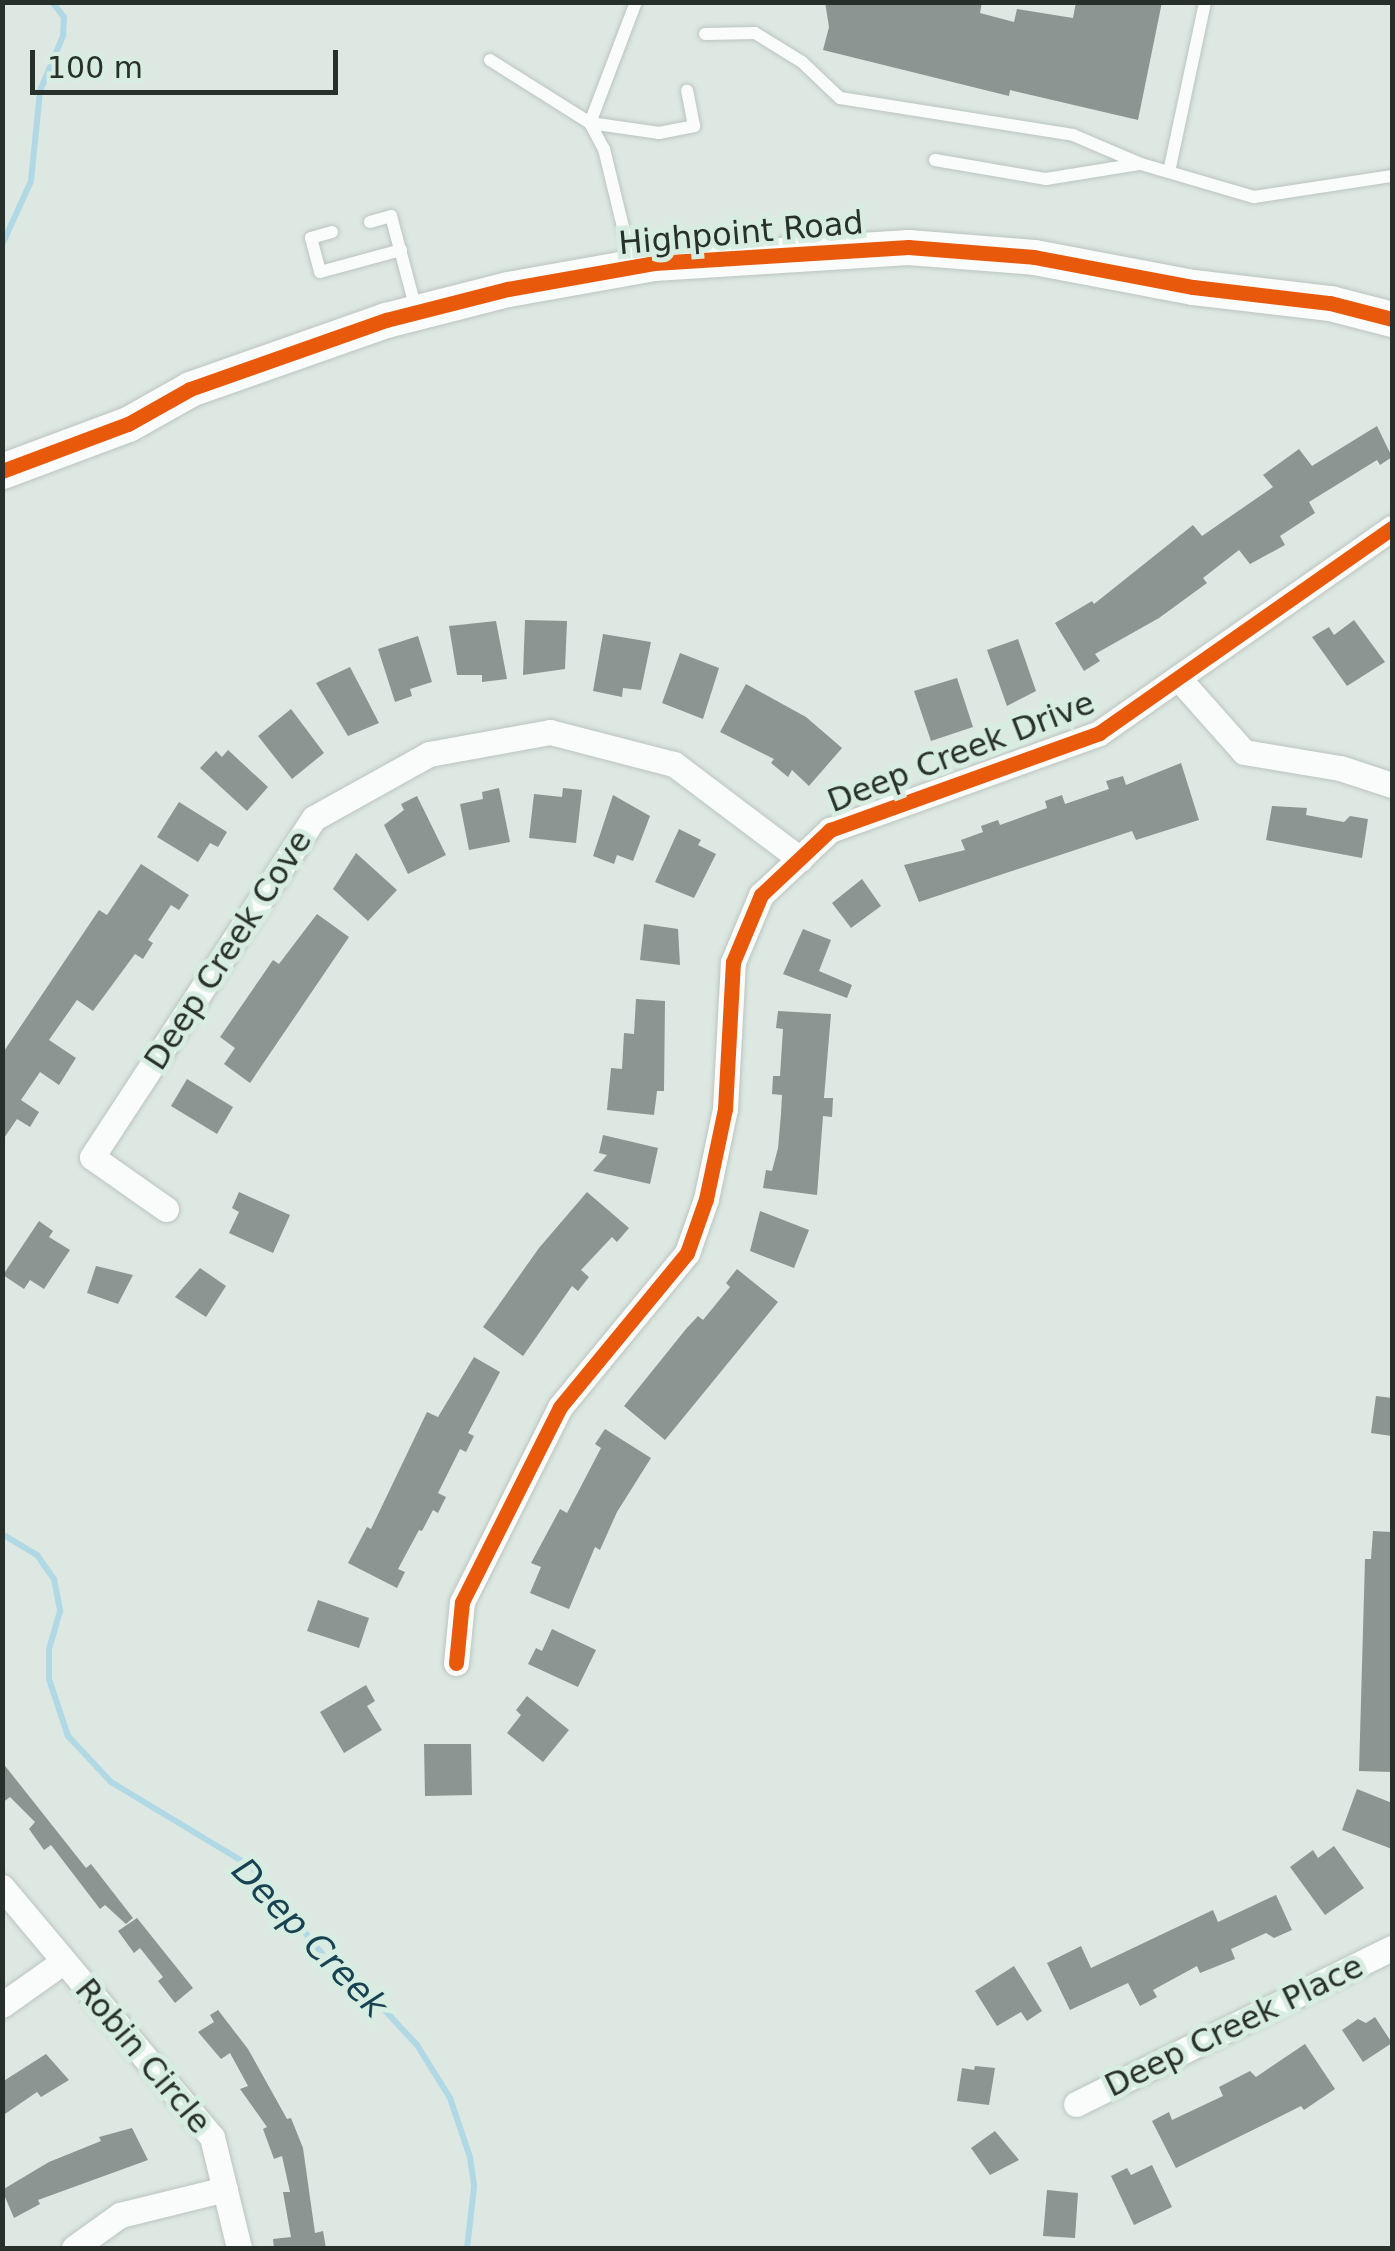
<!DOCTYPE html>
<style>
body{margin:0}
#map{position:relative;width:1395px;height:2251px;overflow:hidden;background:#dde8e2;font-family:"DejaVu Sans",sans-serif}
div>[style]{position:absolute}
.stream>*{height:6px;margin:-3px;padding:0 3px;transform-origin:3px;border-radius:3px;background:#b1d8e5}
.building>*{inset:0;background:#8b9592}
.roads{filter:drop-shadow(0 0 2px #bbc4c0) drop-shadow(0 0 2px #bbc4c0)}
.lane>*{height:12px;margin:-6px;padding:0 6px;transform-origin:6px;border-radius:6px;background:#fafcfb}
.street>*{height:25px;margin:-12.5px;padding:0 12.5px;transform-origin:12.5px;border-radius:12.5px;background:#fafcfb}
.secondary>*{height:35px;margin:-17.5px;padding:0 17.5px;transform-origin:17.5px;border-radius:17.5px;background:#fafcfb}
.cycleway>*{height:15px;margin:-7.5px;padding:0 7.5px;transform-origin:7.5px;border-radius:7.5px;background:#e8590c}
span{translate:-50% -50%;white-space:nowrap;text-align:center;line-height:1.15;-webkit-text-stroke:10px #d8ede2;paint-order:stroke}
.street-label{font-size:32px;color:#28302b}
.water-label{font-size:35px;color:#164251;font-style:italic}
.frame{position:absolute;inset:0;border:5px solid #28302b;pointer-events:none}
.scale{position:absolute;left:30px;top:50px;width:308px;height:45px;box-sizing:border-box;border:5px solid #28302b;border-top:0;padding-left:12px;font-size:30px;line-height:35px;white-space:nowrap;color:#28302b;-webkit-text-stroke:8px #d8ede2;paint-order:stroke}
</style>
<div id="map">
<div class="stream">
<i style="left:2px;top:245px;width:70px;rotate:-65.6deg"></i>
<i style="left:31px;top:181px;width:90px;rotate:-84.3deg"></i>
<i style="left:40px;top:91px;width:60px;rotate:-67.3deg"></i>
<i style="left:63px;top:36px;width:19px;rotate:-87deg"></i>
<i style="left:64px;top:17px;width:19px;rotate:-129deg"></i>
<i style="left:2px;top:1534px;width:41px;rotate:31deg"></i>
<i style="left:37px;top:1555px;width:29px;rotate:55deg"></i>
<i style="left:54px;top:1579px;width:33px;rotate:79deg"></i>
<i style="left:60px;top:1611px;width:40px;rotate:106deg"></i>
<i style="left:49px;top:1649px;width:30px;rotate:90deg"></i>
<i style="left:49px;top:1679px;width:60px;rotate:71.6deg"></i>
<i style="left:68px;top:1736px;width:63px;rotate:46.9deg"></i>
<i style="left:111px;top:1782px;width:165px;rotate:31.1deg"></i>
<i style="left:252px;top:1867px;width:132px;rotate:51.1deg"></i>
<i style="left:335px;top:1970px;width:51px;rotate:37.1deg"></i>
<i style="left:376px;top:2001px;width:60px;rotate:47deg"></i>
<i style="left:417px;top:2045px;width:62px;rotate:58.1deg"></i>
<i style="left:450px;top:2098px;width:62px;rotate:71.3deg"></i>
<i style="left:470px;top:2157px;width:30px;rotate:82deg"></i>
<i style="left:474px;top:2187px;width:61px;rotate:96.5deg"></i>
</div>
<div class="building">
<i style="clip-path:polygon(825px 2px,982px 2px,980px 13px,1014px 22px,1017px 9px,1073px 18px,1076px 2px,1162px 2px,1138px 120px,1010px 90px,1009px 96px,823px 50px,829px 27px)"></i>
<i style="clip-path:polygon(1377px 426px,1392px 457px,1380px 465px,1377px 460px,1309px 502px,1315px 513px,1280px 536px,1285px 545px,1250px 564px,1239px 550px,1203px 578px,1207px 583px,1159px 618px,1095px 654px,1100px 661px,1084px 671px,1055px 623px,1092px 601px,1094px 604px,1193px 525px,1202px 536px,1273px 487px,1263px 475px,1299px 449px,1312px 466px)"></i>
<i style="clip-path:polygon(525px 620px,567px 621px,565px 669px,523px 675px)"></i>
<i style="clip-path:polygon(1354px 620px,1385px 662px,1347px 686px,1312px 637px,1329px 627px,1334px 635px)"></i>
<i style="clip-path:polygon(496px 621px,507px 679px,482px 682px,482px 675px,457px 675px,449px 626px)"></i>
<i style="clip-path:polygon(603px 634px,651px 642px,641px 690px,623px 688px,622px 697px,593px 691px)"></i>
<i style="clip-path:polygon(418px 636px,432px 682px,410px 689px,412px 696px,395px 702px,378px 649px)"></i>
<i style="clip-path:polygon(1018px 639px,1036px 691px,1007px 706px,987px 650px)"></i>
<i style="clip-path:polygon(680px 653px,719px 668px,703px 719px,662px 703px)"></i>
<i style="clip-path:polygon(350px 667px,379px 723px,348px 736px,316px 683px)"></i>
<i style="clip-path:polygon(957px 678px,973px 727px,931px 741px,914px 691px)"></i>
<i style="clip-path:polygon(746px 684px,806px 717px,842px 748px,809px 786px,792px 770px,788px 777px,771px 763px,774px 759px,720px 732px)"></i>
<i style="clip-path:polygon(291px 709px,324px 753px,292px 779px,258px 736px)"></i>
<i style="clip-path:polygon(228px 750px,268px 787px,247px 811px,200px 768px,216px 751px,222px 757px)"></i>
<i style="clip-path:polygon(1181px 763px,1199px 820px,1136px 840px,1132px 831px,919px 902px,904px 865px,965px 850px,961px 840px,983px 832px,981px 826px,998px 820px,1000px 825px,1047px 808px,1045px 801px,1062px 795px,1065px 804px,1109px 789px,1106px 781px,1123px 776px,1126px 785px)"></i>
<i style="clip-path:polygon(499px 788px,510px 842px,469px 850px,460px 804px,483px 799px,482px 792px)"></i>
<i style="clip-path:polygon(563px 788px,582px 790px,576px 843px,529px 838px,534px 794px,562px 797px)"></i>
<i style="clip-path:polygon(613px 795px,650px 816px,633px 861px,617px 855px,614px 864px,593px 856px)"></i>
<i style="clip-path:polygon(417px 796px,446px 855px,408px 874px,384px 825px,404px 810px,401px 804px)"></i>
<i style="clip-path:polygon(179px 802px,227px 832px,218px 847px,210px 843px,198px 862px,157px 837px)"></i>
<i style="clip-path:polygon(1272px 806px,1307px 808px,1306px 815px,1344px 822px,1350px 816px,1368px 819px,1362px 858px,1266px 840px)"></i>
<i style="clip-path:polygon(679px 829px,701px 840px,698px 845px,716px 854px,694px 898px,655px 882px)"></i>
<i style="clip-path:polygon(356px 853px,397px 890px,368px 921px,333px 889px)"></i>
<i style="clip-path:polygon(141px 864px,189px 895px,179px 910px,171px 905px,148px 940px,153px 943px,143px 959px,135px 954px,93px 1011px,77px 1000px,49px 1040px,76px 1058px,59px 1085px,40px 1072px,21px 1100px,39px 1112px,30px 1127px,17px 1119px,2px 1141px,2px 1054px,99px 910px,107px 915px)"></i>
<i style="clip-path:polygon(862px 879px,881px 906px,851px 928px,832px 903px)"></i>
<i style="clip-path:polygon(317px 914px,349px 937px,250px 1083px,224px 1064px,235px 1048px,220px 1037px,273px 960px,279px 964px)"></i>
<i style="clip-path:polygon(644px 924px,678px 929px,680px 965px,640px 960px)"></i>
<i style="clip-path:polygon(803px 929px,831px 940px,819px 971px,852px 985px,847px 998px,783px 974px)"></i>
<i style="clip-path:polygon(636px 999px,665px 1001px,664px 1091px,657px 1091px,654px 1115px,607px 1110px,611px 1068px,622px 1069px,624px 1033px,634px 1034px)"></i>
<i style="clip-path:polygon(778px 1011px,831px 1014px,824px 1098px,833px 1098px,832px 1117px,823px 1116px,817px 1195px,763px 1188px,766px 1170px,772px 1171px,778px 1148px,781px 1114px,782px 1095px,772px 1094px,773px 1076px,780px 1076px,783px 1029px,776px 1028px)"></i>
<i style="clip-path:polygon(187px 1079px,233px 1107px,217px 1134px,171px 1106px)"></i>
<i style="clip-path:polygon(603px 1135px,658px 1148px,650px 1184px,593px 1171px,607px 1155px,599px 1153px)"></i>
<i style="clip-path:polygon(239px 1192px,290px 1215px,273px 1253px,229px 1233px,239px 1212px,232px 1208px)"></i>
<i style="clip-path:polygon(587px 1192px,629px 1228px,617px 1242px,612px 1237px,581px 1270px,589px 1277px,578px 1291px,572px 1286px,523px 1356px,483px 1327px,539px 1248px)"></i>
<i style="clip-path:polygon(760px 1211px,809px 1230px,794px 1268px,750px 1251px)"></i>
<i style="clip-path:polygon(39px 1221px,53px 1231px,49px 1237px,70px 1250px,44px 1289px,30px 1280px,24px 1289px,3px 1275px)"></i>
<i style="clip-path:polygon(96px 1266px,133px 1275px,118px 1304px,87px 1293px)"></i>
<i style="clip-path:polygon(200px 1268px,226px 1286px,206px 1317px,175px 1297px)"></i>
<i style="clip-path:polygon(737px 1269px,778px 1302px,665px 1440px,624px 1406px,686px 1329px,698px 1316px,703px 1320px,730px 1287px,726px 1283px)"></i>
<i style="clip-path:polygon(474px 1357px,500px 1372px,468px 1433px,474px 1436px,466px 1452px,460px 1449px,438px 1493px,446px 1497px,438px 1513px,433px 1510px,422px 1531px,419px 1530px,398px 1569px,405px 1572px,397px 1588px,348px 1563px,367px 1527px,371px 1529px,427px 1412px,438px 1417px)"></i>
<i style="clip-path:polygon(1376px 1396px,1392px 1398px,1392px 1436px,1371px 1433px)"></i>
<i style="clip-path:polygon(605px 1429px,651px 1458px,617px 1512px,600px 1550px,595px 1547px,569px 1609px,530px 1593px,541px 1567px,531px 1563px,560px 1509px,567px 1513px,601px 1448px,595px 1444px)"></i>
<i style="clip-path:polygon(1373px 1531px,1392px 1532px,1392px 1772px,1359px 1771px,1365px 1559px,1371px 1559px)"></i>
<i style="clip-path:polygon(318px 1600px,369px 1618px,359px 1648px,307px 1631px)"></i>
<i style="clip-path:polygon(552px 1629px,596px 1650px,578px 1687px,528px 1664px,536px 1648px,542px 1651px)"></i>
<i style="clip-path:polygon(366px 1685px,375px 1701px,367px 1706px,382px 1730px,344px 1753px,320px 1712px)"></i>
<i style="clip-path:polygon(527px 1696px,569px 1730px,543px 1762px,507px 1733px,521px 1715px,516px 1710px)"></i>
<i style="clip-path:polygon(424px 1744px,471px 1744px,472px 1795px,425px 1796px)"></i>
<i style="clip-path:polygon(2px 1762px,86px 1868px,91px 1864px,133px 1918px,126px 1924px,105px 1905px,100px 1909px,51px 1845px,44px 1850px,29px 1829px,35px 1822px,10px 1797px,2px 1803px)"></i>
<i style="clip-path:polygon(1357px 1789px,1392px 1803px,1392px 1849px,1342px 1830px)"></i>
<i style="clip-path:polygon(1334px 1846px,1364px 1888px,1325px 1915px,1290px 1867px,1313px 1850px,1318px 1858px)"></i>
<i style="clip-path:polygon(1276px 1895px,1292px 1930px,1274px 1938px,1266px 1933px,1231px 1949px,1235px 1959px,1200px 1973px,1197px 1966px,1153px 1990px,1157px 1997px,1140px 2006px,1128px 1983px,1070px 2010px,1047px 1963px,1081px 1946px,1091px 1968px,1213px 1910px,1218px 1922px)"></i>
<i style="clip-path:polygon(137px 1918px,193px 1988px,175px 2003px,158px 1981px,163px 1977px,140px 1948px,134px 1953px,118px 1931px)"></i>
<i style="clip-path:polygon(1014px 1966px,1042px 2011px,1027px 2021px,1021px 2012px,997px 2026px,975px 1991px)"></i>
<i style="clip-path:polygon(218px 2010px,248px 2049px,287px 2119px,291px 2118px,303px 2148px,315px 2233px,323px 2231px,326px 2248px,274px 2248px,273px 2239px,291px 2237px,283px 2192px,290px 2192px,282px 2156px,274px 2159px,263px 2129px,267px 2127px,240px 2089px,248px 2086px,230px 2053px,221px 2059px,198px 2032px,214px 2022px,210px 2015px)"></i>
<i style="clip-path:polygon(1375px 2017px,1392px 2043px,1363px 2062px,1342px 2030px,1358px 2019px,1366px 2023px)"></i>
<i style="clip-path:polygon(1305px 2044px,1335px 2089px,1304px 2110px,1301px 2106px,1176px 2168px,1152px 2121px,1169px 2112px,1172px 2120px,1223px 2096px,1219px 2087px,1250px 2071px,1256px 2077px)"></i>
<i style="clip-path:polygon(46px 2054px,69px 2080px,41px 2097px,37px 2092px,2px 2116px,2px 2082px)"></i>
<i style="clip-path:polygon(975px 2066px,995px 2068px,989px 2105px,957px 2101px,962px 2068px,974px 2070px)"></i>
<i style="clip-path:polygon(132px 2128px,148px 2160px,38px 2200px,40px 2204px,14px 2218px,2px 2190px,49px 2162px,101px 2141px,99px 2137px)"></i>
<i style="clip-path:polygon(995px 2131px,1019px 2160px,990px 2175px,971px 2148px)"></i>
<i style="clip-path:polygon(1152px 2165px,1172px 2207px,1134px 2225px,1111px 2176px,1127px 2168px,1131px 2175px)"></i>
<i style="clip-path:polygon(1047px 2190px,1078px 2193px,1075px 2238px,1043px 2236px)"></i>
</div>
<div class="roads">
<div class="lane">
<i style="left:705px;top:34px;width:50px;rotate:-1.1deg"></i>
<i style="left:755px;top:33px;width:55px;rotate:31.7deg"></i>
<i style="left:802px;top:62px;width:52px;rotate:43.5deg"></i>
<i style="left:840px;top:98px;width:236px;rotate:9deg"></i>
<i style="left:1073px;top:135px;width:74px;rotate:23.1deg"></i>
<i style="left:1141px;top:164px;width:118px;rotate:16.3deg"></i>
<i style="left:1254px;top:197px;width:140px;rotate:-8.7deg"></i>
<i style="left:490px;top:60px;width:118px;rotate:32.2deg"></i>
<i style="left:590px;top:123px;width:129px;rotate:-69.2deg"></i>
<i style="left:590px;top:123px;width:30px;rotate:62deg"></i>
<i style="left:604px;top:149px;width:118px;rotate:76.3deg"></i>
<i style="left:590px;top:123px;width:70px;rotate:8.2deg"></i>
<i style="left:659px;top:133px;width:36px;rotate:-11deg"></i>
<i style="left:694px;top:126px;width:36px;rotate:-101deg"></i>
<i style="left:935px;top:160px;width:113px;rotate:9.7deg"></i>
<i style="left:1046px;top:179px;width:94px;rotate:-9.2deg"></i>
<i style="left:1169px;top:172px;width:174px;rotate:-78deg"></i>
<i style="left:370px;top:222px;width:22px;rotate:-16deg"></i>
<i style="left:391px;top:216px;width:96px;rotate:75deg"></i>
<i style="left:332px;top:232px;width:22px;rotate:164deg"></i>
<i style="left:311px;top:238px;width:35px;rotate:75deg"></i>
<i style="left:320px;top:272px;width:84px;rotate:-15.2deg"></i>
</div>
<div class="street">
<i style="left:1180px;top:680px;width:96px;rotate:48.4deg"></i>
<i style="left:1244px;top:752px;width:97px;rotate:9.5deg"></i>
<i style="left:1340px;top:768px;width:55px;rotate:18.1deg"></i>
<i style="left:166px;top:1209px;width:90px;rotate:-144.9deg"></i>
<i style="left:92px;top:1157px;width:405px;rotate:-56.8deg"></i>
<i style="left:314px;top:818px;width:132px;rotate:-29.1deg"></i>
<i style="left:429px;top:754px;width:123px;rotate:-10.3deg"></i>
<i style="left:550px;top:732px;width:128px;rotate:14.5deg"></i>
<i style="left:674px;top:764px;width:158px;rotate:37deg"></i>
<i style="left:456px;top:1663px;width:61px;rotate:-84.4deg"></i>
<i style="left:462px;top:1602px;width:218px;rotate:-63.3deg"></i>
<i style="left:560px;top:1407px;width:200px;rotate:-50.5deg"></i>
<i style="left:687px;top:1253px;width:57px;rotate:-70.6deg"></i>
<i style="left:706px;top:1199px;width:92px;rotate:-78.1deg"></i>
<i style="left:725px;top:1109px;width:147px;rotate:-86.9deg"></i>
<i style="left:733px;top:962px;width:73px;rotate:-67.3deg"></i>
<i style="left:761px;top:895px;width:95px;rotate:-43.3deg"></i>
<i style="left:830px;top:830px;width:286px;rotate:-19.8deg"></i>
<i style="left:1099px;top:733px;width:358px;rotate:-35deg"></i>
<i style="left:2px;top:1887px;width:326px;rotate:50deg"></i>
<i style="left:212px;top:2137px;width:114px;rotate:76.3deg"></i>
<i style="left:2px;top:2005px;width:76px;rotate:-35.4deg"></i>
<i style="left:1076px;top:2104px;width:352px;rotate:-26.3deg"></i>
<i style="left:74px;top:2248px;width:57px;rotate:-35.7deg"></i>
<i style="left:120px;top:2215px;width:108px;rotate:-13.9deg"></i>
</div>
<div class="secondary">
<i style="left:2px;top:471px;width:134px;rotate:-20.5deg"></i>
<i style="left:128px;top:424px;width:71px;rotate:-29.4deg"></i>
<i style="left:190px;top:389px;width:208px;rotate:-19.4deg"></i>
<i style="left:386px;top:320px;width:126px;rotate:-14.3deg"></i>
<i style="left:508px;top:289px;width:148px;rotate:-10.1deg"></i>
<i style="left:654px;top:263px;width:255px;rotate:-3.6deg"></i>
<i style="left:908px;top:247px;width:126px;rotate:4.5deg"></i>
<i style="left:1034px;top:257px;width:162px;rotate:10.7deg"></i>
<i style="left:1193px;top:287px;width:138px;rotate:6.7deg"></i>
<i style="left:1330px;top:303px;width:64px;rotate:14.5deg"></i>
</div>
</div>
<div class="cycleway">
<i style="left:2px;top:471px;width:134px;rotate:-20.5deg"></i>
<i style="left:128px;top:424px;width:71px;rotate:-29.4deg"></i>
<i style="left:190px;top:389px;width:208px;rotate:-19.4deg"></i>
<i style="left:386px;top:320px;width:126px;rotate:-14.3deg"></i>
<i style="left:508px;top:289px;width:148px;rotate:-10.1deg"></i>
<i style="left:654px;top:263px;width:255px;rotate:-3.6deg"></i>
<i style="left:908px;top:247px;width:126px;rotate:4.5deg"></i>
<i style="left:1034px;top:257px;width:162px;rotate:10.7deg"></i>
<i style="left:1193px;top:287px;width:138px;rotate:6.7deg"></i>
<i style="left:1330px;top:303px;width:64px;rotate:14.5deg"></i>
<i style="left:456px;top:1663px;width:61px;rotate:-84.4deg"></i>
<i style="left:462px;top:1602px;width:218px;rotate:-63.3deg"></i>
<i style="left:560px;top:1407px;width:200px;rotate:-50.5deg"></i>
<i style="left:687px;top:1253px;width:57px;rotate:-70.6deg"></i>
<i style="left:706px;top:1199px;width:92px;rotate:-78.1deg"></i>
<i style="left:725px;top:1109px;width:147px;rotate:-86.9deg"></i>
<i style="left:733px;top:962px;width:73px;rotate:-67.3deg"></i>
<i style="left:761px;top:895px;width:95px;rotate:-43.3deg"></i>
<i style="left:830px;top:830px;width:286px;rotate:-19.8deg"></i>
<i style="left:1099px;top:733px;width:358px;rotate:-35deg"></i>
</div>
<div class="street-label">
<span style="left:741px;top:233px;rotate:-5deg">Highpoint Road</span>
<span style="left:961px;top:752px;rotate:-21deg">Deep Creek Drive</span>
<span style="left:228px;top:950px;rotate:-57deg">Deep Creek Cove</span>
<span style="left:1234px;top:2026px;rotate:-26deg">Deep Creek Place</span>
<span style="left:143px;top:2056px;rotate:50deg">Robin Circle</span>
</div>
<div class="water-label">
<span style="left:310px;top:1938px;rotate:46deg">Deep Creek</span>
</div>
<div class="frame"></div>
<div class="scale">100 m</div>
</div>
